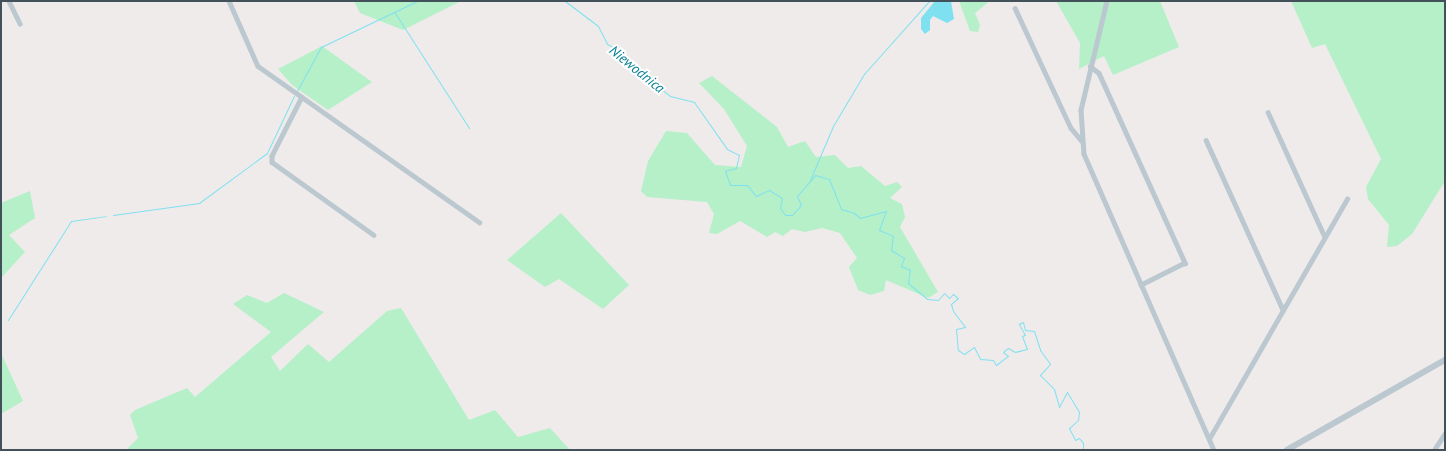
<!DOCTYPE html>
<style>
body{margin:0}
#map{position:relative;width:1446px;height:451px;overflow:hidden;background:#efebeb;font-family:"PT Sans",sans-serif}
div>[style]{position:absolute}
.green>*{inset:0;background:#b5f0c8}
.water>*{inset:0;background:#7fe1f0}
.stream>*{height:1px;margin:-0.5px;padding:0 0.5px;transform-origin:0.5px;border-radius:0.5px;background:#7fe1f0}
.minor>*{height:4.5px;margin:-2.25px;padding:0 2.25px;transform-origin:2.25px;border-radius:2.25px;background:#bbc8cf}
.tertiary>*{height:5.5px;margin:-2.75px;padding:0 2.75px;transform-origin:2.75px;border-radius:2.75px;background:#bbc8cf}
span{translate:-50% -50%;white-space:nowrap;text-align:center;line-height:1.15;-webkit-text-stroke:4px #fff;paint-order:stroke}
.water-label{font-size:14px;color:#068195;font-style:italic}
.frame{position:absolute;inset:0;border:2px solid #43515a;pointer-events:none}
</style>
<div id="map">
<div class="green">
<i style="clip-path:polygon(354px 1px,461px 1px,403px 30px,360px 13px)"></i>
<i style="clip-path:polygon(959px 1px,990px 1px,975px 13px,980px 25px,978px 32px,970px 31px)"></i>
<i style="clip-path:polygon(1056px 1px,1160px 1px,1179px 47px,1113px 75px,1104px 56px,1079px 69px,1080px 43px)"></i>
<i style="clip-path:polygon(1291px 1px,1445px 1px,1445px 181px,1412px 234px,1397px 246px,1387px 247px,1389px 225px,1368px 199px,1366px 187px,1381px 159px,1325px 44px,1312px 48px)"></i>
<i style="clip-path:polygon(322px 46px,372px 82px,328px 110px,292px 85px,278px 69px)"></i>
<i style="clip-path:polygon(712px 76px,777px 127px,788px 147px,805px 141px,816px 157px,835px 155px,848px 168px,861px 166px,885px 186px,897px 182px,902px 187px,890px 198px,902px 204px,905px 217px,900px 227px,938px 292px,928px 298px,886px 280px,884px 291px,870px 295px,858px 290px,849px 267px,857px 258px,840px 233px,822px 228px,805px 232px,792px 229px,783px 236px,775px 232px,767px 237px,740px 221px,717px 234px,709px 233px,714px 214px,707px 202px,647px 197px,641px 191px,648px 161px,666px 131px,687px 133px,715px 165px,741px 167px,747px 146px,724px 109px,699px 83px)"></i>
<i style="clip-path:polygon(30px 191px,35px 218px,9px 235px,25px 252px,1px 278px,1px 203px)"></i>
<i style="clip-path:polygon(561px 213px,629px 285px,603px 309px,559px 279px,545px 287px,507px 260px)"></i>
<i style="clip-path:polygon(284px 293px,324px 312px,271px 357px,280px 371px,308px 344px,329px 362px,387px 311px,401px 308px,469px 420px,495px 410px,518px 437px,550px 428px,570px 450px,126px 450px,138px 438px,130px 415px,135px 410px,187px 388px,195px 397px,271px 332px,233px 304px,247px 295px,267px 303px)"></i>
<i style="clip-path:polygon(1px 353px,23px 401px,1px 414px)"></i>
</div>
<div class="water">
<i style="clip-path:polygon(935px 1px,951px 1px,954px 19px,947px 23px,933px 16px,930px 20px,930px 30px,925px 34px,921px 29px,921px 18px)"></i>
</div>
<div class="stream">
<i style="left:565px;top:1px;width:41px;rotate:37.1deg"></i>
<i style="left:598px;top:26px;width:20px;rotate:63deg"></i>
<i style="left:607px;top:44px;width:15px;rotate:28deg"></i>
<i style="left:620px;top:51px;width:50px;rotate:43.4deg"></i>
<i style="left:656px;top:85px;width:18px;rotate:38deg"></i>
<i style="left:670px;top:96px;width:25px;rotate:14deg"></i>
<i style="left:694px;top:102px;width:57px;rotate:54.9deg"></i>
<i style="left:727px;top:149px;width:13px;rotate:27deg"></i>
<i style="left:739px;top:155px;width:13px;rotate:103deg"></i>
<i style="left:736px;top:168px;width:11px;rotate:165deg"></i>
<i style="left:725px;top:171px;width:15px;rotate:70deg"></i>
<i style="left:730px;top:185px;width:17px"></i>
<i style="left:747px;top:185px;width:14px;rotate:51deg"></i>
<i style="left:756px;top:196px;width:14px;rotate:-25deg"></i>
<i style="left:769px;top:190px;width:15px;rotate:32deg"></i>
<i style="left:782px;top:198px;width:10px;rotate:101deg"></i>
<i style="left:780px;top:208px;width:9px;rotate:54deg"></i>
<i style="left:785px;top:215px;width:7px"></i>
<i style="left:792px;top:215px;width:13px;rotate:-48deg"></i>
<i style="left:801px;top:205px;width:10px;rotate:-114deg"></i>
<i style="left:797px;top:196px;width:28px;rotate:-49deg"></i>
<i style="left:815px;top:175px;width:15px;rotate:16deg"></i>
<i style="left:829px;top:179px;width:32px;rotate:68deg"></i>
<i style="left:841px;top:209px;width:14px;rotate:17deg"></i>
<i style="left:854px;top:213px;width:8px;rotate:40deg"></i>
<i style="left:860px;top:218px;width:27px;rotate:-15deg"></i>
<i style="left:886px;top:211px;width:20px;rotate:110deg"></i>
<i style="left:879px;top:230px;width:15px;rotate:23deg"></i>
<i style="left:893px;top:236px;width:14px;rotate:98deg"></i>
<i style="left:891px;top:250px;width:15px;rotate:32deg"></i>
<i style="left:904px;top:258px;width:9px;rotate:111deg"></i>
<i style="left:901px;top:266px;width:10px;rotate:24deg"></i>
<i style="left:910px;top:270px;width:13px;rotate:99deg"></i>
<i style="left:908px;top:283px;width:25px;rotate:40deg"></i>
<i style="left:927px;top:299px;width:11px;rotate:5deg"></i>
<i style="left:938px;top:300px;width:9px;rotate:-49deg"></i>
<i style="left:944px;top:293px;width:7px;rotate:45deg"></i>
<i style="left:949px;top:298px;width:6px;rotate:-45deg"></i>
<i style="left:953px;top:294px;width:6px;rotate:39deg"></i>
<i style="left:958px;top:298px;width:9px;rotate:139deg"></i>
<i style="left:951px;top:304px;width:7px;rotate:74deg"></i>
<i style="left:953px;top:311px;width:20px;rotate:53deg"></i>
<i style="left:965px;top:327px;width:9px;rotate:167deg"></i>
<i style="left:956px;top:329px;width:21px;rotate:85deg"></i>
<i style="left:958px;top:350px;width:7px;rotate:34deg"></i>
<i style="left:964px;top:354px;width:12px;rotate:-35deg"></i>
<i style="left:974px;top:347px;width:13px;rotate:63deg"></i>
<i style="left:980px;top:359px;width:13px;rotate:4deg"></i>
<i style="left:993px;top:360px;width:6px;rotate:59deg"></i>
<i style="left:996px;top:365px;width:15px;rotate:-37deg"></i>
<i style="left:1008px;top:356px;width:6px;rotate:-141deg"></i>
<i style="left:1003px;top:352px;width:6px;rotate:-39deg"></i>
<i style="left:1008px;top:348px;width:8px;rotate:30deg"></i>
<i style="left:1015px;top:352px;width:12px;rotate:-14deg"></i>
<i style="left:1027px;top:349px;width:14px;rotate:-111deg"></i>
<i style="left:1022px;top:336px;width:3px;rotate:-18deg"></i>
<i style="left:1025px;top:335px;width:13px;rotate:-119deg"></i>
<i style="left:1019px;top:324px;width:4px;rotate:-27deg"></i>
<i style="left:1023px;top:322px;width:8px;rotate:76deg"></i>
<i style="left:1025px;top:330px;width:9px;rotate:6deg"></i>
<i style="left:1034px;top:331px;width:20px;rotate:72deg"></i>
<i style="left:1040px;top:350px;width:17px;rotate:54deg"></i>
<i style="left:1050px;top:364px;width:15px;rotate:132deg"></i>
<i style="left:1040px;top:375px;width:20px;rotate:45deg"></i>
<i style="left:1054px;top:389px;width:19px;rotate:74deg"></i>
<i style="left:1059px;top:407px;width:17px;rotate:-62deg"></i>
<i style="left:1067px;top:392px;width:23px;rotate:59deg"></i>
<i style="left:1079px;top:412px;width:8px;rotate:97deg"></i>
<i style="left:1078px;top:420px;width:12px;rotate:138deg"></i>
<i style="left:1069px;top:428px;width:13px;rotate:63deg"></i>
<i style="left:1075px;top:440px;width:4px;rotate:-27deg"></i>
<i style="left:1079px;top:438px;width:6px;rotate:51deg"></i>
<i style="left:1083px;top:443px;width:7px;rotate:90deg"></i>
<i style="left:395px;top:13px;width:137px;rotate:57.2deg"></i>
<i style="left:297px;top:91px;width:50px;rotate:-61.4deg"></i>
<i style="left:321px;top:47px;width:106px;rotate:-25.6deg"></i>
<i style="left:810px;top:180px;width:59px;rotate:-66.9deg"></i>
<i style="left:833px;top:126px;width:61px;rotate:-59.2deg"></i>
<i style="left:864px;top:74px;width:98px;rotate:-48.3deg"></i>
<i style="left:113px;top:215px;width:87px;rotate:-7.9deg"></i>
<i style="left:199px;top:203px;width:84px;rotate:-36.3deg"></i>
<i style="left:267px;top:153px;width:63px;rotate:-64.7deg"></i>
<i style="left:8px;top:320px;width:117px;rotate:-57.5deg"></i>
<i style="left:71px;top:221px;width:35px;rotate:-8deg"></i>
</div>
<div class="minor">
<i style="left:9px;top:1px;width:25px;rotate:64deg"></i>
<i style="left:229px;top:1px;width:71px;rotate:66deg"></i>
<i style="left:258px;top:66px;width:271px;rotate:35.2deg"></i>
<i style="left:1107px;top:1px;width:112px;rotate:103.4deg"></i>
<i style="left:1081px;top:110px;width:44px;rotate:86.1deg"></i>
<i style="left:1084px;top:154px;width:323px;rotate:66.3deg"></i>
<i style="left:1015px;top:8px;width:132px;rotate:65deg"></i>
<i style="left:1071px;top:128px;width:16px;rotate:50deg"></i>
<i style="left:1090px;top:66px;width:11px;rotate:38deg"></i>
<i style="left:1099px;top:73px;width:209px;rotate:65.6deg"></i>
<i style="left:1185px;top:263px;width:49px;rotate:153.4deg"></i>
<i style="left:302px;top:97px;width:66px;rotate:117deg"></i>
<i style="left:272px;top:156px;width:6px;rotate:90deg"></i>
<i style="left:272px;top:162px;width:125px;rotate:35.6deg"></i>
<i style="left:1268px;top:112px;width:137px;rotate:65.5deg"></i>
<i style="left:1206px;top:140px;width:187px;rotate:65.6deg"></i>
<i style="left:1209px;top:439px;width:277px;rotate:-60.1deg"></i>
<i style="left:1434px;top:450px;width:20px;rotate:-57deg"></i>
</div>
<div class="tertiary">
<i style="left:1287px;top:450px;width:182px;rotate:-29.7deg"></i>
</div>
<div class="water-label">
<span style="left:637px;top:69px;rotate:39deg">Niewodnica</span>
</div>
<div class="frame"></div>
</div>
